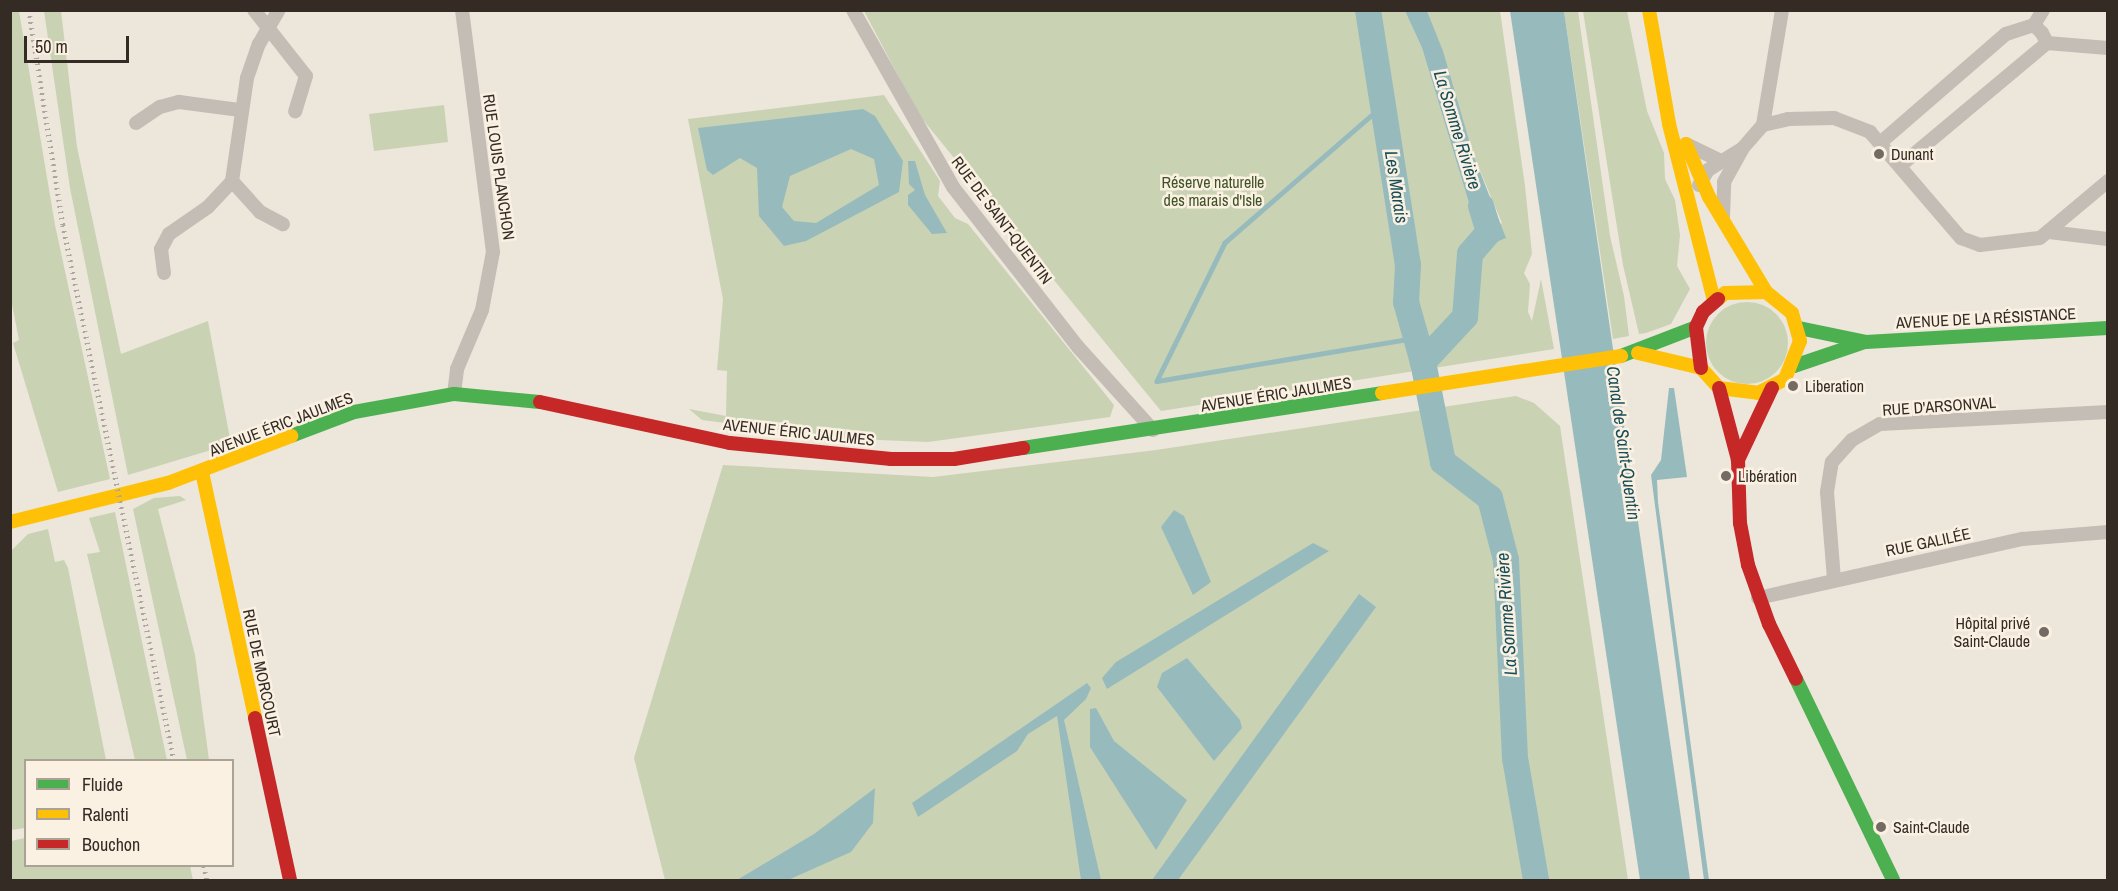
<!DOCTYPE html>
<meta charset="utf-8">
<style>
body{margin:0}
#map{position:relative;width:2118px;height:891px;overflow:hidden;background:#ece6db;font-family:"Archivo Narrow",sans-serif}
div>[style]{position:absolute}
.green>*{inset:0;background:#cad2b4}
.round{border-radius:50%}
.water>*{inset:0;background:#97bbbd}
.stream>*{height:4.5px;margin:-2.25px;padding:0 2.25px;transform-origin:2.25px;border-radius:2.25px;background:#97bbbd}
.river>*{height:26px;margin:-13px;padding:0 13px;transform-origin:13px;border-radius:13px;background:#97bbbd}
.street>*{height:14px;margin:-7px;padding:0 7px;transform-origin:7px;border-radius:7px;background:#c4bdb5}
.fast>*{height:14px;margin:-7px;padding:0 7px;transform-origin:7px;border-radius:7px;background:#4caf50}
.slow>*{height:14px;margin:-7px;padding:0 7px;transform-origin:7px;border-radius:7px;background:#ffc107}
.jam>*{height:14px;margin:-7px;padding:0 7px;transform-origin:7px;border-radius:7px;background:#c62828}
.rail>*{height:4.5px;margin-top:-2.25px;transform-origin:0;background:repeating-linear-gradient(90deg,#aca69f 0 1.5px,transparent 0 6px)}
.dots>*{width:16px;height:16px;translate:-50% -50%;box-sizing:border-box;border:3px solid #faf1e2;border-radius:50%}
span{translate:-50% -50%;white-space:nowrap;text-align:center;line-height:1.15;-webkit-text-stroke:5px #faf1e2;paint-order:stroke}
.poi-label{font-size:16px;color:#342b24}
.left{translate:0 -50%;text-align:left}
.right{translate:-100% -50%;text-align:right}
.street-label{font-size:16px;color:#342b24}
.park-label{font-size:16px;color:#3f5327}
.water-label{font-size:18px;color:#184d57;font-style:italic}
.frame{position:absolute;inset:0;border:12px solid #342b24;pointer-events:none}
.legend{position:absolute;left:24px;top:759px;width:210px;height:108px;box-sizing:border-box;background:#faf1e2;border:2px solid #aba296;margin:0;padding:8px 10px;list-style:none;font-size:18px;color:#342b24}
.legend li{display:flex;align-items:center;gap:12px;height:30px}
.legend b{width:30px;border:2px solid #aba296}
.scale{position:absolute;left:24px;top:36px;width:105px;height:27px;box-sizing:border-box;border:3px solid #342b24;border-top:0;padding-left:8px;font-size:18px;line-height:21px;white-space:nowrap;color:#342b24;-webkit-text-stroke:4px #faf1e2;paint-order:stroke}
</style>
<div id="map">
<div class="green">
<i style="clip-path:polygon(10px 11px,19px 11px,55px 225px,110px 479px,58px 492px,13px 343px,19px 340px,10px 294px)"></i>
<i style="clip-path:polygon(44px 11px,61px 11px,77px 147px,121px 354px,208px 321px,231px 444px,128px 475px,70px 188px)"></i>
<i style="clip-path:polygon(864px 11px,1405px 11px,1422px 48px,1478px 233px,1502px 223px,1473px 154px,1427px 11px,1500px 11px,1525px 186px,1532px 254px,1524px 273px,1530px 284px,1528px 312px,1532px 321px,1541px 279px,1554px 349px,1161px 411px,919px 115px)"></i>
<i style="clip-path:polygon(1564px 11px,1578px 11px,1610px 236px,1624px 296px,1629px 336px,1613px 339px)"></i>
<i style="clip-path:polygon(1583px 11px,1627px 11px,1647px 111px,1664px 153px,1665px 179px,1675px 200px,1680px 235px,1677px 266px,1690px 289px,1671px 324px,1646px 333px,1639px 334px,1623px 265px)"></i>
<i style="clip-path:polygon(884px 95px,940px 181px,938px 196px,955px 218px,968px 224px,1114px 405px,1110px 417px,928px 442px,856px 439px,702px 420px,689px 409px,726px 416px,727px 371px,717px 370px,723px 299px,688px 119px)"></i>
<i style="clip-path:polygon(444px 105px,448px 142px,374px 151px,369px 114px)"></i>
<i class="round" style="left:1706px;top:302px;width:82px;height:82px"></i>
<i style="clip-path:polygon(1516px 396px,1534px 403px,1560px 426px,1628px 880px,665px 880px,634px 758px,723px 465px,933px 477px,1156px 450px)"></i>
<i style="clip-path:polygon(180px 496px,186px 500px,158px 509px,195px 655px,209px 760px,187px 760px,133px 509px,154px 498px)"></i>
<i style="clip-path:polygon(115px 512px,147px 666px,167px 760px,135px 760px,87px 554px,100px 552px,89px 518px)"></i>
<i style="clip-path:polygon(48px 529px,55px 562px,64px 560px,68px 568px,106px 760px,26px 760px,25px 828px,11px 830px,11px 551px,28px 534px)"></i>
<i style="clip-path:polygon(25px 838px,26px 866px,190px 866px,193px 880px,11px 880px,11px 841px)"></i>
</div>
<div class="water">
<i style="clip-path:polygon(1405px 11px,1427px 11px,1443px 51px,1473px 154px,1506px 238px,1494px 243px,1478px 233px,1422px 48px)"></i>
<i style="clip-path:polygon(1510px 11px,1564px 11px,1690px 880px,1640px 880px)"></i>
<i style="clip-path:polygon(evenodd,863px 109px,875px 116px,903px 161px,899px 192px,806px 241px,784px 246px,759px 216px,757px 168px,740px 158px,713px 175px,707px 170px,698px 128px,863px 109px,851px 149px,874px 159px,879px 185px,816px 223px,794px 221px,782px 207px,790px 176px,851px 149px)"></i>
<i style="clip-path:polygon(908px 161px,915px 161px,925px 195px,947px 233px,932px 234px,908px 205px,908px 195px,915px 190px,909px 184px)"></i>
<i style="clip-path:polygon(1669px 388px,1674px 388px,1687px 477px,1657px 480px,1658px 502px,1709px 880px,1704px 880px,1651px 475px,1661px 460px)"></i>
<i style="clip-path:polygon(1174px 510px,1184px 516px,1211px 582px,1193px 595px,1161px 527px)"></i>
<i style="clip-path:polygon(1313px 543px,1329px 551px,1107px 689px,1102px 678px,1116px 662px)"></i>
<i style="clip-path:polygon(1359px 594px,1376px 607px,1178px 880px,1152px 880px)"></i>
<i style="clip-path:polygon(1187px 658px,1240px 720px,1242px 728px,1214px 761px,1157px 687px,1162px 673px)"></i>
<i style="clip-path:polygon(1087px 683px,1091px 688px,1086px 699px,1064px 720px,1101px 880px,1081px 880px,1057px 716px,1028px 734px,1017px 751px,918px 817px,912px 803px)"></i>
<i style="clip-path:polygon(1096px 708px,1114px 741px,1187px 800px,1156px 850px,1090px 747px,1090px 709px)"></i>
<i style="clip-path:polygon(875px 788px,873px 823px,851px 852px,788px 880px,737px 880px,814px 834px)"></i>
</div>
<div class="stream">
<i style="left:1386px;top:103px;width:213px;rotate:139deg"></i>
<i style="left:1225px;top:243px;width:154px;rotate:116.2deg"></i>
<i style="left:1157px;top:381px;width:267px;rotate:-9.5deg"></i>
</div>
<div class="river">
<i style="left:1368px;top:10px;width:258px;rotate:81.1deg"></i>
<i style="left:1408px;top:265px;width:37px;rotate:93deg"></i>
<i style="left:1406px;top:302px;width:62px;rotate:74.2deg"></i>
<i style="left:1481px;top:206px;width:27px;rotate:73deg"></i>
<i style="left:1489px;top:232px;width:29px;rotate:131deg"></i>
<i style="left:1470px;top:254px;width:63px;rotate:94.5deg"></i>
<i style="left:1465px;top:317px;width:62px;rotate:133deg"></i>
<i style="left:1423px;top:362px;width:102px;rotate:78.7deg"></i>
<i style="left:1443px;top:462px;width:59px;rotate:37.5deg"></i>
<i style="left:1490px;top:498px;width:64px;rotate:75.5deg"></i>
<i style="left:1506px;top:560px;width:198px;rotate:87.4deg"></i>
<i style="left:1515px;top:758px;width:124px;rotate:80.2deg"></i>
</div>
<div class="street">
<i style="left:254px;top:10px;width:84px;rotate:51.8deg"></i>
<i style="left:306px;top:76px;width:37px;rotate:107deg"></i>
<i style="left:853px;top:10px;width:203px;rotate:60.5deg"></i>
<i style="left:953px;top:187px;width:203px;rotate:52deg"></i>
<i style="left:1078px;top:347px;width:112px;rotate:47.9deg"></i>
<i style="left:2034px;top:25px;width:17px;rotate:-59deg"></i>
<i style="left:2047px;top:43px;width:61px;rotate:4.7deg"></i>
<i style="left:136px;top:123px;width:29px;rotate:-34deg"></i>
<i style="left:160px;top:107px;width:20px;rotate:-15deg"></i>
<i style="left:179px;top:102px;width:62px;rotate:7.5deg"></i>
<i style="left:1763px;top:125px;width:117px;rotate:-80.6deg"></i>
<i style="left:1880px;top:143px;width:167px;rotate:-40.9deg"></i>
<i style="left:2006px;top:34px;width:29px;rotate:-18deg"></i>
<i style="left:2034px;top:25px;width:11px;rotate:45deg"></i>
<i style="left:2042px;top:33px;width:11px;rotate:63deg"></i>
<i style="left:2047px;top:43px;width:190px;rotate:140.1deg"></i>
<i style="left:1686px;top:144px;width:39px;rotate:26deg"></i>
<i style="left:232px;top:181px;width:42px;rotate:47.9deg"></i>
<i style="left:260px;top:212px;width:26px;rotate:28deg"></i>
<i style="left:1699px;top:185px;width:17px;rotate:-59deg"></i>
<i style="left:1708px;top:170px;width:38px;rotate:-32deg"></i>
<i style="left:1723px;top:218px;width:36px;rotate:-88deg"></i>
<i style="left:1724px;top:182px;width:38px;rotate:-61deg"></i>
<i style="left:1742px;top:149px;width:32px;rotate:-49deg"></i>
<i style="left:1763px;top:125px;width:26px;rotate:-13deg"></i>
<i style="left:1788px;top:119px;width:46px;rotate:-1.2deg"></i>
<i style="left:1834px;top:118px;width:39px;rotate:21deg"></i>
<i style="left:1870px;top:132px;width:140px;rotate:49.4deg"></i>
<i style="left:1961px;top:238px;width:20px;rotate:20deg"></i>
<i style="left:1980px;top:245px;width:60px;rotate:-6.7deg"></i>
<i style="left:2040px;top:238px;width:89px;rotate:-40deg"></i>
<i style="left:2049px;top:232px;width:59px;rotate:6.8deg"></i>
<i style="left:164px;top:273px;width:24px;rotate:-97deg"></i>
<i style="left:161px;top:249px;width:17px;rotate:-62deg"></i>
<i style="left:169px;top:234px;width:47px;rotate:-34.7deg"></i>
<i style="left:208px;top:207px;width:35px;rotate:-47deg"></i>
<i style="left:232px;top:181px;width:104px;rotate:-81.7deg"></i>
<i style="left:247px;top:78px;width:36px;rotate:-71deg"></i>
<i style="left:259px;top:44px;width:39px;rotate:-60deg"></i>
<i style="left:454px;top:394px;width:25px;rotate:-83deg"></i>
<i style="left:457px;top:369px;width:64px;rotate:-67deg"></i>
<i style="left:482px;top:310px;width:59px;rotate:-79.3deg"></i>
<i style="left:493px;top:252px;width:244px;rotate:-97.3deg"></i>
<i style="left:1834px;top:579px;width:87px;rotate:-94.6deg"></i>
<i style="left:1827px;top:492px;width:30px;rotate:-81deg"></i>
<i style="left:1832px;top:462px;width:30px;rotate:-48deg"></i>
<i style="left:1852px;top:440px;width:32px;rotate:-30deg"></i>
<i style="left:1880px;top:424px;width:228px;rotate:-3deg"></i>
<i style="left:1758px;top:598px;width:271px;rotate:-12.6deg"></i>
<i style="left:2023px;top:539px;width:85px;rotate:-4.7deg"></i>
</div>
<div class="fast">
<i style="left:1799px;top:328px;width:68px;rotate:11.8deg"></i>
<i style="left:1866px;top:342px;width:242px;rotate:-3.3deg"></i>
<i style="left:1621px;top:356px;width:80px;rotate:-21.1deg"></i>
<i style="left:1794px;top:366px;width:75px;rotate:-18.7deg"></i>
<i style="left:291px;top:436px;width:67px;rotate:-20.9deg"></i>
<i style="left:354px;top:412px;width:102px;rotate:-10.2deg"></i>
<i style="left:454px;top:394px;width:86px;rotate:5.3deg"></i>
<i style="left:1023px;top:448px;width:363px;rotate:-8.7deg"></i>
<i style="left:1796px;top:679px;width:223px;rotate:64.2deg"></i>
</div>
<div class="slow">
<i style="left:1649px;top:10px;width:116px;rotate:80deg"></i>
<i style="left:1669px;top:124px;width:182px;rotate:75.7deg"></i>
<i style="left:1686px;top:144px;width:58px;rotate:66.5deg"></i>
<i style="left:1709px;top:197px;width:111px;rotate:59deg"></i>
<i style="left:1638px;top:353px;width:65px;rotate:13.4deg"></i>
<i style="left:1701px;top:368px;width:27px;rotate:48deg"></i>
<i style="left:1719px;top:388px;width:39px;rotate:7deg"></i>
<i style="left:1758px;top:393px;width:30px;rotate:-27deg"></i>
<i style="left:1785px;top:379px;width:41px;rotate:-68.5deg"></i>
<i style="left:1800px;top:341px;width:29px;rotate:-106deg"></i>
<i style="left:1792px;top:313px;width:33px;rotate:-141deg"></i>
<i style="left:1766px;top:292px;width:41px;rotate:178.6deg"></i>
<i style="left:1725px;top:293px;width:9px;rotate:139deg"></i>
<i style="left:1382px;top:393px;width:242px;rotate:-8.8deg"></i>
<i style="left:202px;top:472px;width:252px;rotate:77.8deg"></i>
<i style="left:10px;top:522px;width:163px;rotate:-13.9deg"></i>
<i style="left:168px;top:483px;width:132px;rotate:-20.9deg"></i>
</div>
<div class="jam">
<i style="left:1701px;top:368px;width:41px;rotate:-97deg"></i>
<i style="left:1696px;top:327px;width:17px;rotate:-65deg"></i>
<i style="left:1703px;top:312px;width:20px;rotate:-41deg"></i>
<i style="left:1719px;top:388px;width:74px;rotate:75.2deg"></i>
<i style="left:1772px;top:388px;width:80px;rotate:115.3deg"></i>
<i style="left:1738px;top:460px;width:63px;rotate:88.2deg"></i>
<i style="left:1740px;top:523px;width:43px;rotate:79.2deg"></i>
<i style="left:1748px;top:565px;width:63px;rotate:70.4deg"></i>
<i style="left:1769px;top:624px;width:61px;rotate:63.9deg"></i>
<i style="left:540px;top:402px;width:194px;rotate:12.2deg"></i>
<i style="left:730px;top:443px;width:162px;rotate:5.7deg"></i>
<i style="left:891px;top:459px;width:63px"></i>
<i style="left:954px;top:459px;width:70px;rotate:-9.1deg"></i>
<i style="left:255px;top:718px;width:166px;rotate:77.8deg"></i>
</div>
<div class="rail">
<i style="left:29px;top:10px;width:218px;rotate:81deg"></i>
<i style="left:63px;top:225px;width:546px;rotate:78.28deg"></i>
<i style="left:204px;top:866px;width:14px;rotate:78deg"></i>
</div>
<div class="dots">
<i style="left:1879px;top:154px;background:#746c64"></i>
<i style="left:1793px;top:386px;background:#746c64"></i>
<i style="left:1726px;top:476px;background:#746c64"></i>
<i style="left:2044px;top:632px;background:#746c64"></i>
<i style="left:1881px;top:827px;background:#746c64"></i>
</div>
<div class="poi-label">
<span class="left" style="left:1891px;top:154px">Dunant</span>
<span class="left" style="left:1805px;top:386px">Liberation</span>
<span class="left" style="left:1738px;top:476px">Libération</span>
<span class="right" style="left:2030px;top:632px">Hôpital privé<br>Saint-Claude</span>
<span class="left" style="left:1893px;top:827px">Saint-Claude</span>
</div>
<div class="street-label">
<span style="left:499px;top:167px;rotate:82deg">RUE LOUIS PLANCHON</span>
<span style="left:1002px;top:220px;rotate:53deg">RUE DE SAINT-QUENTIN</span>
<span style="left:1986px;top:318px;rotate:-3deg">AVENUE DE LA RÉSISTANCE</span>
<span style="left:1276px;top:394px;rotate:-9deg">AVENUE ÉRIC JAULMES</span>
<span style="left:1939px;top:406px;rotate:-4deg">RUE D'ARSONVAL</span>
<span style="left:281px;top:424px;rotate:-21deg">AVENUE ÉRIC JAULMES</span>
<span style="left:799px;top:432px;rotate:6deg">AVENUE ÉRIC JAULMES</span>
<span style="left:1928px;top:542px;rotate:-12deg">RUE GALILÉE</span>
<span style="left:262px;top:673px;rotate:78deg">RUE DE MORCOURT</span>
</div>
<div class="park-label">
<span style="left:1213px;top:191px">Réserve naturelle<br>des marais d'Isle</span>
</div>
<div class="water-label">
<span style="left:1457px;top:130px;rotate:73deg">La Somme Rivière</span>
<span style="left:1396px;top:187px;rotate:81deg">Les Marais</span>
<span style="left:1623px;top:443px;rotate:82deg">Canal de Saint-Quentin</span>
<span style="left:1507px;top:614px;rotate:-94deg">La Somme Rivière</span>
</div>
<div class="frame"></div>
<ul class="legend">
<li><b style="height:8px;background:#4caf50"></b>Fluide</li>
<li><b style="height:8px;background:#ffc107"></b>Ralenti</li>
<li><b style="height:8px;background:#c62828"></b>Bouchon</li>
</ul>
<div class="scale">50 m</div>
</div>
